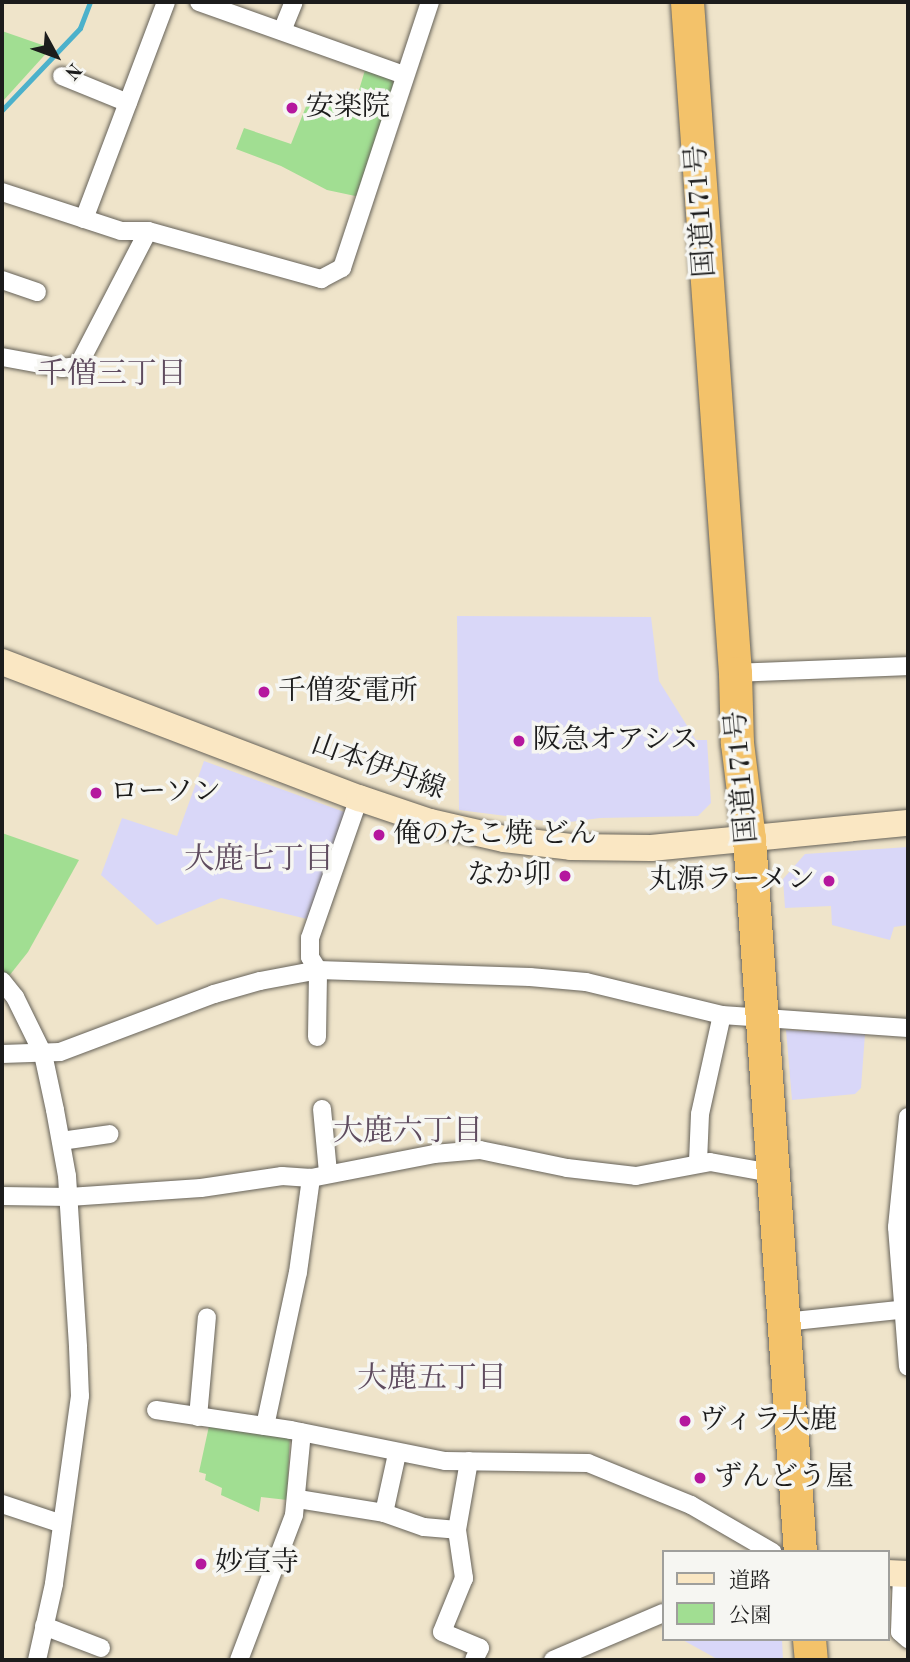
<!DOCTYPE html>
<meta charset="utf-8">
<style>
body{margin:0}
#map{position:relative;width:910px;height:1662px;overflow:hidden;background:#efe4ca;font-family:"Old Standard TT","Noto Serif JP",serif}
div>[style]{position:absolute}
.built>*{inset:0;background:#d9d7f8}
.green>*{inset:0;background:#a1de92}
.stream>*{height:5px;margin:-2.5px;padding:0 2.5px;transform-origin:2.5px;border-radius:2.5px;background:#4cb1cb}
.roads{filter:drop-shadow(0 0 2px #666259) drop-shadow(0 0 2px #666259)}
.street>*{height:18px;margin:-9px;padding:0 9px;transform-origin:9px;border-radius:9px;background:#fff}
.secondary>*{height:26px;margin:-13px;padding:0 13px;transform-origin:13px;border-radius:13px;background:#fae7c3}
.highway>*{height:33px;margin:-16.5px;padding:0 16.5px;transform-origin:16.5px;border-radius:16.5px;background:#f3c26a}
.dots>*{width:19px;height:19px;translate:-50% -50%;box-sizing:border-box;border:4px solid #f6f6f2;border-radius:50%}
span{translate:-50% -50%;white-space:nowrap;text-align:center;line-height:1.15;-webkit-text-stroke:7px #f6f6f2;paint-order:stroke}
.poi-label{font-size:28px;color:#1c1c1c}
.left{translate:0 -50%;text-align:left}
.right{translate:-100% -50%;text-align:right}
.street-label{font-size:28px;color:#1c1c1c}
.neighbourhood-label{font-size:30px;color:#5f4c5f}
.frame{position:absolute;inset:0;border:4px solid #1c1c1c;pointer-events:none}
.legend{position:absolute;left:662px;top:1550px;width:228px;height:91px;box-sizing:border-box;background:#f6f6f2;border:2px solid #9f9f9c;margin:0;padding:9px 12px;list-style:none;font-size:21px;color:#1c1c1c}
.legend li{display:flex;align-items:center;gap:14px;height:35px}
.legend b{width:35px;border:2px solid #9f9f9c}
.north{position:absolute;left:21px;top:21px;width:70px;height:70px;-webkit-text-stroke:5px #f6f6f2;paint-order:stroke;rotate:131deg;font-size:19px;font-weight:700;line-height:28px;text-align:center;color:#1c1c1c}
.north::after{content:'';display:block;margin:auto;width:24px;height:32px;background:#1c1c1c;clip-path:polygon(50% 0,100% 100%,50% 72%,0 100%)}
</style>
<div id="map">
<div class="built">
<i style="clip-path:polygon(457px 616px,651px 617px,659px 681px,696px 740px,707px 740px,711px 803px,698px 816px,600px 818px,562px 823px,459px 810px)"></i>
<i style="clip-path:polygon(204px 761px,350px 814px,311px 920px,221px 898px,157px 925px,101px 875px,122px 818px,177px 836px)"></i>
<i style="clip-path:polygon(908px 847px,908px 925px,894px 927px,890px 940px,832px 925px,831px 906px,785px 908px,783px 879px,805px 854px)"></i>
<i style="clip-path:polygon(786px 1030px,865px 1034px,861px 1088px,855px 1094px,792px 1100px)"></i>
<i style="clip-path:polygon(681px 1639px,782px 1639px,783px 1660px,719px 1660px)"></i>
</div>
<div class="green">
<i style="clip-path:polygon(2px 31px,51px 48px,3px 101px,2px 101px)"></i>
<i style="clip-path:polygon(365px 70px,392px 79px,396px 87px,360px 197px,327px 190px,281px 166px,236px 149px,244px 128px,291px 144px,307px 104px,317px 106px,320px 100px,353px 110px)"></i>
<i style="clip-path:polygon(2px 833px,79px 860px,28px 952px,5px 981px,2px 976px)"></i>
<i style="clip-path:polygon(209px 1426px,290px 1436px,287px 1500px,261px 1497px,259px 1512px,221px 1495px,222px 1488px,205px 1480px,206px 1474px,199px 1472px)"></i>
</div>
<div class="stream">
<i style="left:2px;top:110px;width:113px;rotate:-46.4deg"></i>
<i style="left:80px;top:28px;width:28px;rotate:-69deg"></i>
</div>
<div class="roads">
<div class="street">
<i style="left:199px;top:2px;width:218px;rotate:19.6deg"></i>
<i style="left:282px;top:31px;width:31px;rotate:-68deg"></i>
<i style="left:62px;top:76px;width:71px;rotate:22.2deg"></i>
<i style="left:2px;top:192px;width:125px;rotate:18.1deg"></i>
<i style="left:121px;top:231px;width:27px"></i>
<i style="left:148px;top:231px;width:180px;rotate:15.5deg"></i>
<i style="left:321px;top:279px;width:24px;rotate:-28deg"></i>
<i style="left:342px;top:268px;width:280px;rotate:-71.7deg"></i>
<i style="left:84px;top:219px;width:232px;rotate:-69.3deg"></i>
<i style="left:2px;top:280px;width:37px;rotate:19deg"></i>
<i style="left:2px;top:357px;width:61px;rotate:10.4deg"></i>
<i style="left:62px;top:368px;width:16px;rotate:-7deg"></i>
<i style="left:78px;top:366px;width:152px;rotate:-62.6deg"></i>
<i style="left:735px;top:673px;width:173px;rotate:-2.3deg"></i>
<i style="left:2px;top:981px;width:21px;rotate:51deg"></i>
<i style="left:15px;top:997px;width:64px;rotate:63.8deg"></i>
<i style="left:43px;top:1054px;width:57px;rotate:77.9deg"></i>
<i style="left:55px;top:1110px;width:67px;rotate:79.7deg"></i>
<i style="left:67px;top:1176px;width:171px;rotate:86.3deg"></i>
<i style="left:78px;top:1347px;width:49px;rotate:87.7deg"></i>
<i style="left:80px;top:1396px;width:190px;rotate:97.9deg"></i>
<i style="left:54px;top:1584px;width:78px;rotate:102.6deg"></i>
<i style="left:317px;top:1037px;width:67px;rotate:-89.1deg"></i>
<i style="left:318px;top:970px;width:15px;rotate:-122deg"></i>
<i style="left:310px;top:957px;width:19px;rotate:-90deg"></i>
<i style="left:310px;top:938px;width:148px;rotate:-70.7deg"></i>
<i style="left:2px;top:1054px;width:58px;rotate:-2deg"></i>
<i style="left:60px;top:1052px;width:165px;rotate:-20.6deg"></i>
<i style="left:214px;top:994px;width:48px;rotate:-15.8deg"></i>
<i style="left:260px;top:981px;width:59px;rotate:-10.7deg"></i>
<i style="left:318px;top:970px;width:212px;rotate:1.9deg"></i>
<i style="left:530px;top:977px;width:56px;rotate:5.1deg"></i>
<i style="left:586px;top:982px;width:140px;rotate:13.6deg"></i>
<i style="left:722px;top:1015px;width:186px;rotate:4deg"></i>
<i style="left:322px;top:1109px;width:63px;rotate:84.6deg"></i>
<i style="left:908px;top:1117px;width:111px;rotate:95.7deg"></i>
<i style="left:897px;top:1227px;width:140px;rotate:85.5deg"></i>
<i style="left:61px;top:1141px;width:49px;rotate:-8.1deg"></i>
<i style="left:698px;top:1162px;width:48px;rotate:-87.6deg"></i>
<i style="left:700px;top:1114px;width:101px;rotate:-77.5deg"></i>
<i style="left:2px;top:1196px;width:67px;rotate:0.9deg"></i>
<i style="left:69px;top:1197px;width:132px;rotate:-3.9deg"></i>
<i style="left:201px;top:1188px;width:82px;rotate:-8.4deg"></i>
<i style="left:282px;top:1176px;width:29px;rotate:4deg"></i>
<i style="left:311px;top:1178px;width:125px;rotate:-11deg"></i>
<i style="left:434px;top:1154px;width:46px;rotate:-5deg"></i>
<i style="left:480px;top:1150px;width:89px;rotate:11.7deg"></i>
<i style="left:567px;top:1168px;width:69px;rotate:6.6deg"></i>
<i style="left:636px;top:1176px;width:75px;rotate:-10.7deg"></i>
<i style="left:710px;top:1162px;width:63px;rotate:10.1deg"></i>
<i style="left:784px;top:1322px;width:125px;rotate:-6deg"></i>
<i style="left:156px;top:1410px;width:136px;rotate:8.4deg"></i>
<i style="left:291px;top:1430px;width:157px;rotate:11.4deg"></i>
<i style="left:445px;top:1461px;width:143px;rotate:0.8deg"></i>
<i style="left:588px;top:1463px;width:111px;rotate:22.2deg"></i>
<i style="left:691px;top:1505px;width:94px;rotate:30.1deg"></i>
<i style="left:198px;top:1417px;width:100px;rotate:-84.9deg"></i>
<i style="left:265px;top:1426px;width:157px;rotate:-77.9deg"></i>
<i style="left:298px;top:1272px;width:95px;rotate:-82.1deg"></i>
<i style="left:469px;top:1461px;width:70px;rotate:99.9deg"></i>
<i style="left:457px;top:1530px;width:49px;rotate:81.7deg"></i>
<i style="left:464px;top:1578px;width:58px;rotate:112.2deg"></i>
<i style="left:442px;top:1632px;width:41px;rotate:22.8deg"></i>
<i style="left:480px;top:1648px;width:13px;rotate:117deg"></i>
<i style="left:298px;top:1499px;width:87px;rotate:9.2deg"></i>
<i style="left:384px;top:1513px;width:42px;rotate:19.3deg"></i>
<i style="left:424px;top:1527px;width:33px;rotate:5deg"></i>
<i style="left:2px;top:1504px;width:63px;rotate:18.4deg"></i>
<i style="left:384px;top:1513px;width:60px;rotate:-77.6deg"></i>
<i style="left:902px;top:1574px;width:58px;rotate:92deg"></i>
<i style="left:900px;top:1632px;width:11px;rotate:41deg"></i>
<i style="left:44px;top:1626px;width:61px;rotate:21.1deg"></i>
<i style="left:239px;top:1660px;width:155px;rotate:-69.2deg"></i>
<i style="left:294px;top:1515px;width:83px;rotate:-84.5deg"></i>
<i style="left:553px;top:1660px;width:120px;rotate:-23.1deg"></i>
</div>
<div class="secondary">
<i style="left:2px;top:662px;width:382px;rotate:20.9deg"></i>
<i style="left:359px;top:798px;width:75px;rotate:18.7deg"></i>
<i style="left:430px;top:822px;width:76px;rotate:12.9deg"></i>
<i style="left:504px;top:839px;width:67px;rotate:6.8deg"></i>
<i style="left:571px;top:847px;width:80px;rotate:0.7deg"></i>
<i style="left:651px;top:848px;width:258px;rotate:-5.6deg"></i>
<i style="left:887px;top:1573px;width:21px;rotate:3deg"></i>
</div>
<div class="highway">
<i style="left:687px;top:2px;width:673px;rotate:85.91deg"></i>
<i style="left:735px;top:673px;width:70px;rotate:88.4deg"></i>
<i style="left:737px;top:743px;width:97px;rotate:82.9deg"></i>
<i style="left:749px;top:839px;width:715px;rotate:85.91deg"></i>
<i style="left:809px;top:1639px;width:21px;rotate:85deg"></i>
</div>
</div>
<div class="dots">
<i style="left:292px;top:108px;background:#b5179e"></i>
<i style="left:264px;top:692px;background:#b5179e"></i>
<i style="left:519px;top:741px;background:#b5179e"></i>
<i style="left:96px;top:793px;background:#b5179e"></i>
<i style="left:379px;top:835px;background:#b5179e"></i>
<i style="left:565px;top:876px;background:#b5179e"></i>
<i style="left:829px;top:881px;background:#b5179e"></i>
<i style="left:685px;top:1421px;background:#b5179e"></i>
<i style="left:700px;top:1478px;background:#b5179e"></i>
<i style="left:201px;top:1564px;background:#b5179e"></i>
</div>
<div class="poi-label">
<span class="left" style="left:306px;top:108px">安楽院</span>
<span class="left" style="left:278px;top:692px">千僧変電所</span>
<span class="left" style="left:533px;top:741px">阪急オアシス</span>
<span class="left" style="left:110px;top:793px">ローソン</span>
<span class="left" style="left:393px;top:835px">俺のたこ焼 どん</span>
<span class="right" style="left:551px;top:876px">なか卯</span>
<span class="right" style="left:815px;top:881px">丸源ラーメン</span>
<span class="left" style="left:699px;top:1421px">ヴィラ大鹿</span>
<span class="left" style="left:714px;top:1478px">ずんどう屋</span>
<span class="left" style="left:215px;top:1564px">妙宣寺</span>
</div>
<div class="street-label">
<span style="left:702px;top:211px;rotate:-94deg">国道171号</span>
<span style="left:378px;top:768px;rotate:20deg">山本伊丹線</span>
<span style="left:743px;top:777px;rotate:-95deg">国道171号</span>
</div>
<div class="neighbourhood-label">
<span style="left:112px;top:375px">千僧三丁目</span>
<span style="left:259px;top:860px">大鹿七丁目</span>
<span style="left:408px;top:1132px">大鹿六丁目</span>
<span style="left:432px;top:1379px">大鹿五丁目</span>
</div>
<div class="frame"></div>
<ul class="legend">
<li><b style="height:9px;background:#fae7c3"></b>道路</li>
<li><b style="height:19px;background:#a1de92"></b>公園</li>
</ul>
<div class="north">N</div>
</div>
